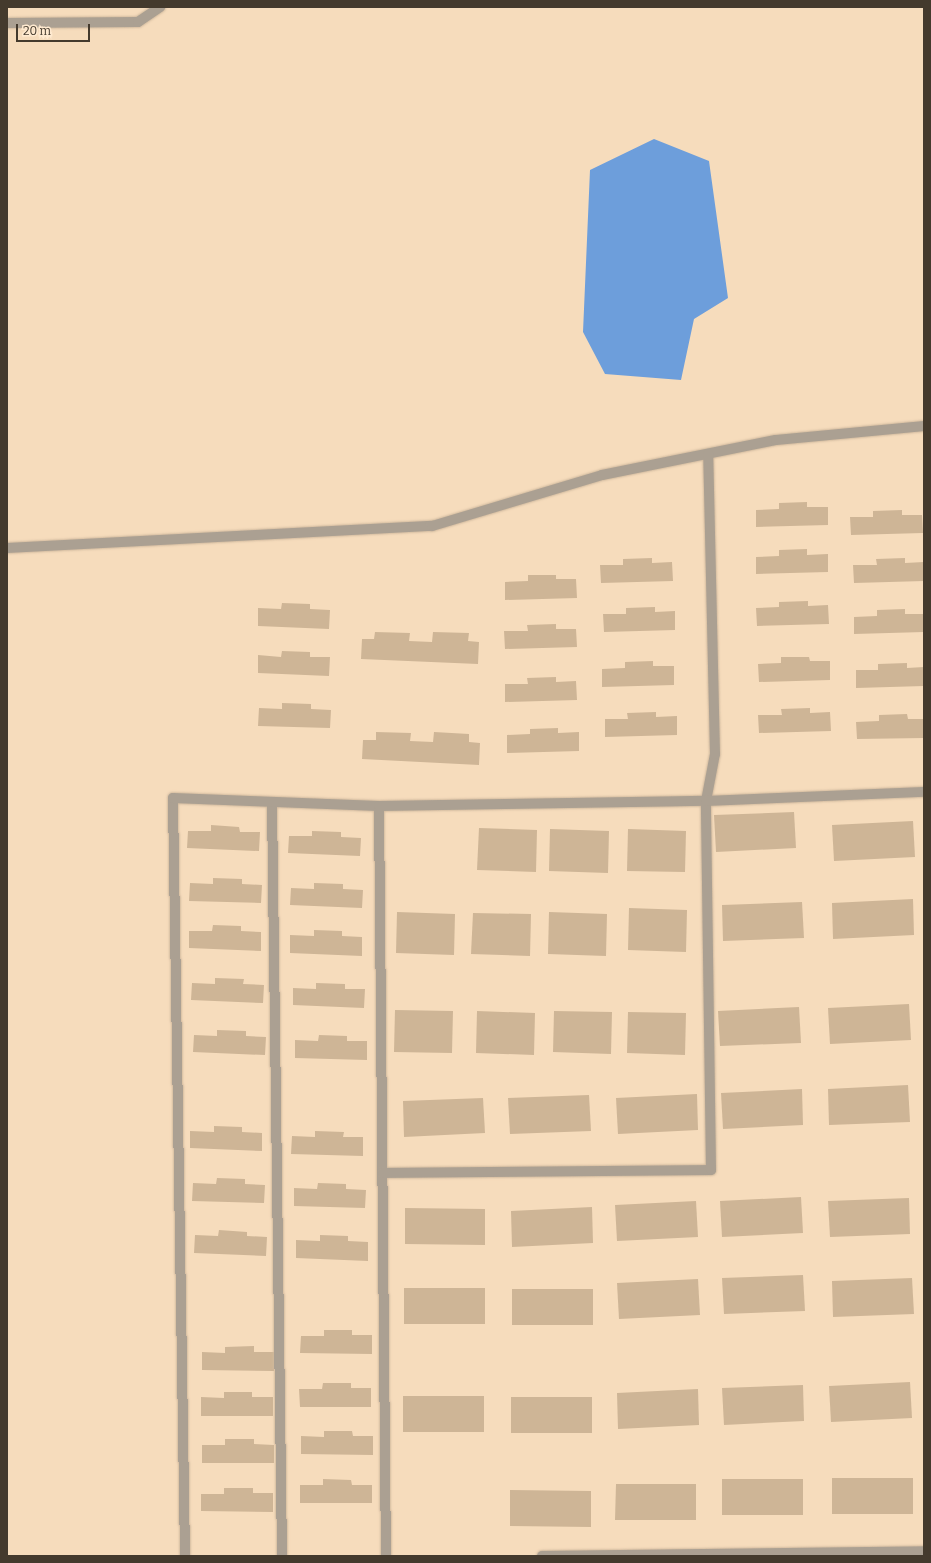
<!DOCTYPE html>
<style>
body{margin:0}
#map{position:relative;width:931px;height:1563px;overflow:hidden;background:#f6dcbc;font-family:Bitter,serif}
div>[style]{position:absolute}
.water>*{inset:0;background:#6d9edb}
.building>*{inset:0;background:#ceb596}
.roads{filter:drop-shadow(0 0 1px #cfb89d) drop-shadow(0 0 1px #cfb89d)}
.street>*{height:10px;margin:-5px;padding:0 5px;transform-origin:5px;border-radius:5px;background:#aba092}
span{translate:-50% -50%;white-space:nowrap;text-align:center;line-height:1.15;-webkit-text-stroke:3.5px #ffead0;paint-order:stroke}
.frame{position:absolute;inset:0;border:8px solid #443a2d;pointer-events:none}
.scale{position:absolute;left:16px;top:24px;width:74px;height:18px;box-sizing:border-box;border:2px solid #443a2d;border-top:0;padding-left:5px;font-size:12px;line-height:14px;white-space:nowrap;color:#443a2d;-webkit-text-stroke:3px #ffead0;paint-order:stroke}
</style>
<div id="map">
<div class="water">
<i style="clip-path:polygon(654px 139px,709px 161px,728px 298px,694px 319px,681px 380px,605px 374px,583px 332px,590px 170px)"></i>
</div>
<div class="building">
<i style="clip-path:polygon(807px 502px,807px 507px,828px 507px,828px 525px,756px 527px,756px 510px,779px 509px,779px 503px)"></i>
<i style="clip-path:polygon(902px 510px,902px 515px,922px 515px,923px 533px,851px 535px,850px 517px,873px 517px,873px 511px)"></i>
<i style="clip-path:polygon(807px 549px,807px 555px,828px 554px,828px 572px,756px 574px,756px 557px,779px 556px,779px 550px)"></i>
<i style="clip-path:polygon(652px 558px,652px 563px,672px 562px,673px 581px,601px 583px,600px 565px,623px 565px,623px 559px)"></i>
<i style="clip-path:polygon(905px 558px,905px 563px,924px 562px,924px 581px,854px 583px,853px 565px,877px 565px,876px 559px)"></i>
<i style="clip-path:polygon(528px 575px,556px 575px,556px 579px,576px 579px,577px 598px,505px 600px,505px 582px,528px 581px)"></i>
<i style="clip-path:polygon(808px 601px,808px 606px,828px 605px,829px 624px,757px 626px,756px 608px,779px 607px,779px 602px)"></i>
<i style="clip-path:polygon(282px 603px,310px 604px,310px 609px,330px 610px,329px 629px,258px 626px,258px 608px,281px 609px)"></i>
<i style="clip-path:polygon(655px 607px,655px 612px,675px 611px,675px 630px,604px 632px,603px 614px,626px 614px,626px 608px)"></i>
<i style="clip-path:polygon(905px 609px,905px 614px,924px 614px,924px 632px,854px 634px,854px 617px,877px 616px,877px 610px)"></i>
<i style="clip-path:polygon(556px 624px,556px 629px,576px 629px,577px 647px,505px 649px,504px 631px,528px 631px,527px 625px)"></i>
<i style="clip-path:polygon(375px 632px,410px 633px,409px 641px,432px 642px,433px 632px,469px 633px,468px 641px,479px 642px,478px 664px,361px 659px,362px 639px,374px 639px)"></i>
<i style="clip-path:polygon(282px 651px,310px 652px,310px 657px,330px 657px,329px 676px,258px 673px,258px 655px,281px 657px)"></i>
<i style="clip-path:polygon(781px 657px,809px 657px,810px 661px,830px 661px,830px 680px,759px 682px,758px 664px,781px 663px)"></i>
<i style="clip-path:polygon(653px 661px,653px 666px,674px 666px,674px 685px,602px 687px,602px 669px,625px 668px,625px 662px)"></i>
<i style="clip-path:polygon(907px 663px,907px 668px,924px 667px,924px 686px,856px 688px,856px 670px,878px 670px,878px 664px)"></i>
<i style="clip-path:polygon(556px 677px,556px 682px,576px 681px,577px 700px,505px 702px,505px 684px,528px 684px,527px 678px)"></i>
<i style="clip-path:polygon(282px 703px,311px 704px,311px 709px,331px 710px,330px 728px,258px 726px,259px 708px,282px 709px)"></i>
<i style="clip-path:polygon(810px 708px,810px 713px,830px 712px,831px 731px,759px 733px,758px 715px,782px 715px,781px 709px)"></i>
<i style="clip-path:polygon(656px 712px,656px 717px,677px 716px,677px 735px,605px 737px,605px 719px,628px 719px,627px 713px)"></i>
<i style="clip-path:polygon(907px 714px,908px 719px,924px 719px,924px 738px,857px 739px,856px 722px,879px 721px,879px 715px)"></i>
<i style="clip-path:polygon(558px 728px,558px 733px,579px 732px,579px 751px,507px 753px,507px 735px,530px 734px,530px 729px)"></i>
<i style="clip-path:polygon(376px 732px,411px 733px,410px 741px,433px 742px,434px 732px,469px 734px,469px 742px,480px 743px,479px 765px,362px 759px,363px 740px,376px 740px)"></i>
<i style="clip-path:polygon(794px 812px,796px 848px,716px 852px,714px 815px)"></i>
<i style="clip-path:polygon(913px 821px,915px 857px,834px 861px,832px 825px)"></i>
<i style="clip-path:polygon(211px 825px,239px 827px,240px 832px,260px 832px,259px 851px,187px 848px,188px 831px,211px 831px)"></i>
<i style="clip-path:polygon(479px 828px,537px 830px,536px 872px,477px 870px)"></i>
<i style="clip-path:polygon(550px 829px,609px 831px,608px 873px,549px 871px)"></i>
<i style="clip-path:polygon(628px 829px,686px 831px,685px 872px,627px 871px)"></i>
<i style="clip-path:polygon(312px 831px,341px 832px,341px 837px,361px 838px,360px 856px,288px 853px,289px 836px,312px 836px)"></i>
<i style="clip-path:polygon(213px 878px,242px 879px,242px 884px,262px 885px,261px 903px,189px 901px,190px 883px,213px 884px)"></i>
<i style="clip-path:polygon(314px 883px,343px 884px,343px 889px,363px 890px,362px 908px,290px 905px,291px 888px,314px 889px)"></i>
<i style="clip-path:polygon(913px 899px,914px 935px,833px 939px,832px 903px)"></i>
<i style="clip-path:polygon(802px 902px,804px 938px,723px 941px,722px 905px)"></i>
<i style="clip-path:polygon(629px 908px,687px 910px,686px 952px,628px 950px)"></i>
<i style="clip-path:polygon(397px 912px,455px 914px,454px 955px,396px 953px)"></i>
<i style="clip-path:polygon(549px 912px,607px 914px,606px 956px,548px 954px)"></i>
<i style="clip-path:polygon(473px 913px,531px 914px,530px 956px,471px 954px)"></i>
<i style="clip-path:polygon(213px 925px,241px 926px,241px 931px,261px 932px,261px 951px,189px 948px,189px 931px,212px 931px)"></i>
<i style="clip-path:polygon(314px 930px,342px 931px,342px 936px,362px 937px,362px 956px,290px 953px,290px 935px,314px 936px)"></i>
<i style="clip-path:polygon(215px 978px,244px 979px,243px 984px,264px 985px,263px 1003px,191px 1000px,192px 983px,215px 984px)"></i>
<i style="clip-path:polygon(316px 983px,345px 984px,345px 989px,365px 989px,364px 1008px,293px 1005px,293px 988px,316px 989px)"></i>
<i style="clip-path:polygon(909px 1004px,911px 1040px,830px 1044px,828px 1008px)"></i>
<i style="clip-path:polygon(799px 1007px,801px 1043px,720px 1046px,718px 1011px)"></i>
<i style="clip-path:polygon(395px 1010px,453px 1011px,452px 1053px,394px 1052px)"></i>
<i style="clip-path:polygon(477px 1011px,535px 1013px,534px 1055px,476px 1053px)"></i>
<i style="clip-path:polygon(554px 1011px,612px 1012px,611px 1054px,553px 1052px)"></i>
<i style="clip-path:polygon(628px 1012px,686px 1013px,685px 1055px,627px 1053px)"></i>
<i style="clip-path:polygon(217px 1030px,246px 1031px,246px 1036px,266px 1037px,265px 1055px,193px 1052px,194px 1035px,217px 1036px)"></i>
<i style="clip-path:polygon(319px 1035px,347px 1036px,347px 1041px,367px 1041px,367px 1060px,295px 1058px,295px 1040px,318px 1041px)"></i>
<i style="clip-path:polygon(908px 1085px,910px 1122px,829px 1125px,828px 1089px)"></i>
<i style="clip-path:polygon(802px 1089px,803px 1125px,723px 1129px,721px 1093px)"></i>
<i style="clip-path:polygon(697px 1094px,698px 1130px,618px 1134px,616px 1098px)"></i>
<i style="clip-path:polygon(589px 1095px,591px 1131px,510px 1134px,508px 1098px)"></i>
<i style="clip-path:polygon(483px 1098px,485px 1133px,404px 1137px,403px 1101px)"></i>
<i style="clip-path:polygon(214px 1126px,242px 1127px,242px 1132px,262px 1133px,262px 1151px,190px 1148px,190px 1131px,214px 1132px)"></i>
<i style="clip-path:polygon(315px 1131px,344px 1132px,343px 1137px,363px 1137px,363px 1156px,291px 1154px,292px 1136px,315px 1137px)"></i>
<i style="clip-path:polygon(217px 1178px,245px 1179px,245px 1184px,265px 1185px,264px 1203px,192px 1201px,193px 1183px,216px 1184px)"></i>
<i style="clip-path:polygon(318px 1183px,346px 1184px,346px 1189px,366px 1190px,365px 1208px,294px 1206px,294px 1188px,317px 1189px)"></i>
<i style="clip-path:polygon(801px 1197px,803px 1233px,722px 1237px,720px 1201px)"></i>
<i style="clip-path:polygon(909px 1198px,910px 1234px,830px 1237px,828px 1201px)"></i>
<i style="clip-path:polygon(696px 1201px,698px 1237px,617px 1241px,615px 1205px)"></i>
<i style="clip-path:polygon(592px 1207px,593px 1243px,512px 1247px,511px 1211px)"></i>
<i style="clip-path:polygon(405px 1208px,485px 1209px,485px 1245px,405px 1244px)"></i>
<i style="clip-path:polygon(219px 1230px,247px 1232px,247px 1236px,267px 1237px,266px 1256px,194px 1253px,195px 1235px,218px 1236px)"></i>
<i style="clip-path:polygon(320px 1235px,348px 1236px,348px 1241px,368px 1242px,368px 1261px,296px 1258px,296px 1240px,320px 1241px)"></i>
<i style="clip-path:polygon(803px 1275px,805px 1311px,724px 1314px,722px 1278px)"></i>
<i style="clip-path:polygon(912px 1278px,914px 1314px,833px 1317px,832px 1281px)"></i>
<i style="clip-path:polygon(698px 1279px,700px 1315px,619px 1319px,617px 1283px)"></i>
<i style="clip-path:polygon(404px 1288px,485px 1288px,485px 1324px,404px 1324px)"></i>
<i style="clip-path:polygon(512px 1289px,593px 1289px,593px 1325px,512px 1325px)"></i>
<i style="clip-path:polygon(324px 1330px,352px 1330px,352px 1335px,372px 1335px,372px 1354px,300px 1353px,301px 1336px,324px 1336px)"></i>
<i style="clip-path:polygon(254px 1346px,254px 1352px,274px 1352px,274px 1371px,202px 1370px,202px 1352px,225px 1353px,225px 1347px)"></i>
<i style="clip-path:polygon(910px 1382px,912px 1418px,831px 1422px,829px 1386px)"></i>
<i style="clip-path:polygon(323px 1383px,351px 1383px,351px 1388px,371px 1388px,371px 1407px,300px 1407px,299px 1389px,322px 1389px)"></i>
<i style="clip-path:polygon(803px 1385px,804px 1421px,724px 1425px,722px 1388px)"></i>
<i style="clip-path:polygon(698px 1389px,699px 1425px,618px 1429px,617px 1393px)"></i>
<i style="clip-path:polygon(224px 1392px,252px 1392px,252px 1397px,273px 1397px,273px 1416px,201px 1416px,201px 1397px,224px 1398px)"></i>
<i style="clip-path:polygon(403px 1396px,484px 1396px,484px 1432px,403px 1432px)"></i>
<i style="clip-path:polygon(511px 1397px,592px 1397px,592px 1433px,511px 1433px)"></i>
<i style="clip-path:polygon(324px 1431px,352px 1431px,353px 1436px,373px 1436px,373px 1455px,301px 1454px,301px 1436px,324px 1437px)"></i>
<i style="clip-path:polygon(225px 1439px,254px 1439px,254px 1444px,274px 1445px,274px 1463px,202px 1463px,202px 1445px,225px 1445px)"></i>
<i style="clip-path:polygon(832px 1478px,913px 1478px,913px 1514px,832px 1514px)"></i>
<i style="clip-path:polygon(323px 1479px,351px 1480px,352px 1485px,372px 1485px,372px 1503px,300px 1503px,300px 1485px,323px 1485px)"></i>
<i style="clip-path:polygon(722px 1479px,803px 1479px,803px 1515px,722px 1515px)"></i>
<i style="clip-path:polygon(616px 1484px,696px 1484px,696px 1520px,615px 1520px)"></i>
<i style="clip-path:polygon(224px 1488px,253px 1488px,253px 1493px,273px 1493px,273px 1512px,201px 1511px,201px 1494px,224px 1494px)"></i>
<i style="clip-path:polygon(510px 1490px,591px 1491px,591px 1527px,510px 1526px)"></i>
</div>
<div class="roads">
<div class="street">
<i style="left:7px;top:23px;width:131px;rotate:-0.4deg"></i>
<i style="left:138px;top:22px;width:27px;rotate:-34deg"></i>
<i style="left:7px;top:548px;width:426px;rotate:-3deg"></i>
<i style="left:432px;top:526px;width:177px;rotate:-16.7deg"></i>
<i style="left:602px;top:475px;width:177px;rotate:-11.4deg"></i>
<i style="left:776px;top:440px;width:149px;rotate:-5.4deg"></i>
<i style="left:272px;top:802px;width:754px;rotate:89.24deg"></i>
<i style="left:379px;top:806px;width:750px;rotate:89.47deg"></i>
<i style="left:382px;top:1173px;width:329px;rotate:-0.5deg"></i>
<i style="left:711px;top:1170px;width:369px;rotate:-90.8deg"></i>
<i style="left:706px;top:801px;width:48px;rotate:-79.2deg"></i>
<i style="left:715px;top:754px;width:300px;rotate:-91.3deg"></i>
<i style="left:185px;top:1556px;width:758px;rotate:-90.91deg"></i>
<i style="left:173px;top:798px;width:206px;rotate:2.2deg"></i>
<i style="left:379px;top:806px;width:327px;rotate:-0.9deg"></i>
<i style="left:706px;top:801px;width:218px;rotate:-2.4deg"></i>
<i style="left:542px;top:1556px;width:382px;rotate:-0.7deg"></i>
</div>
</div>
<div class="frame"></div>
<div class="scale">20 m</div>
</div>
